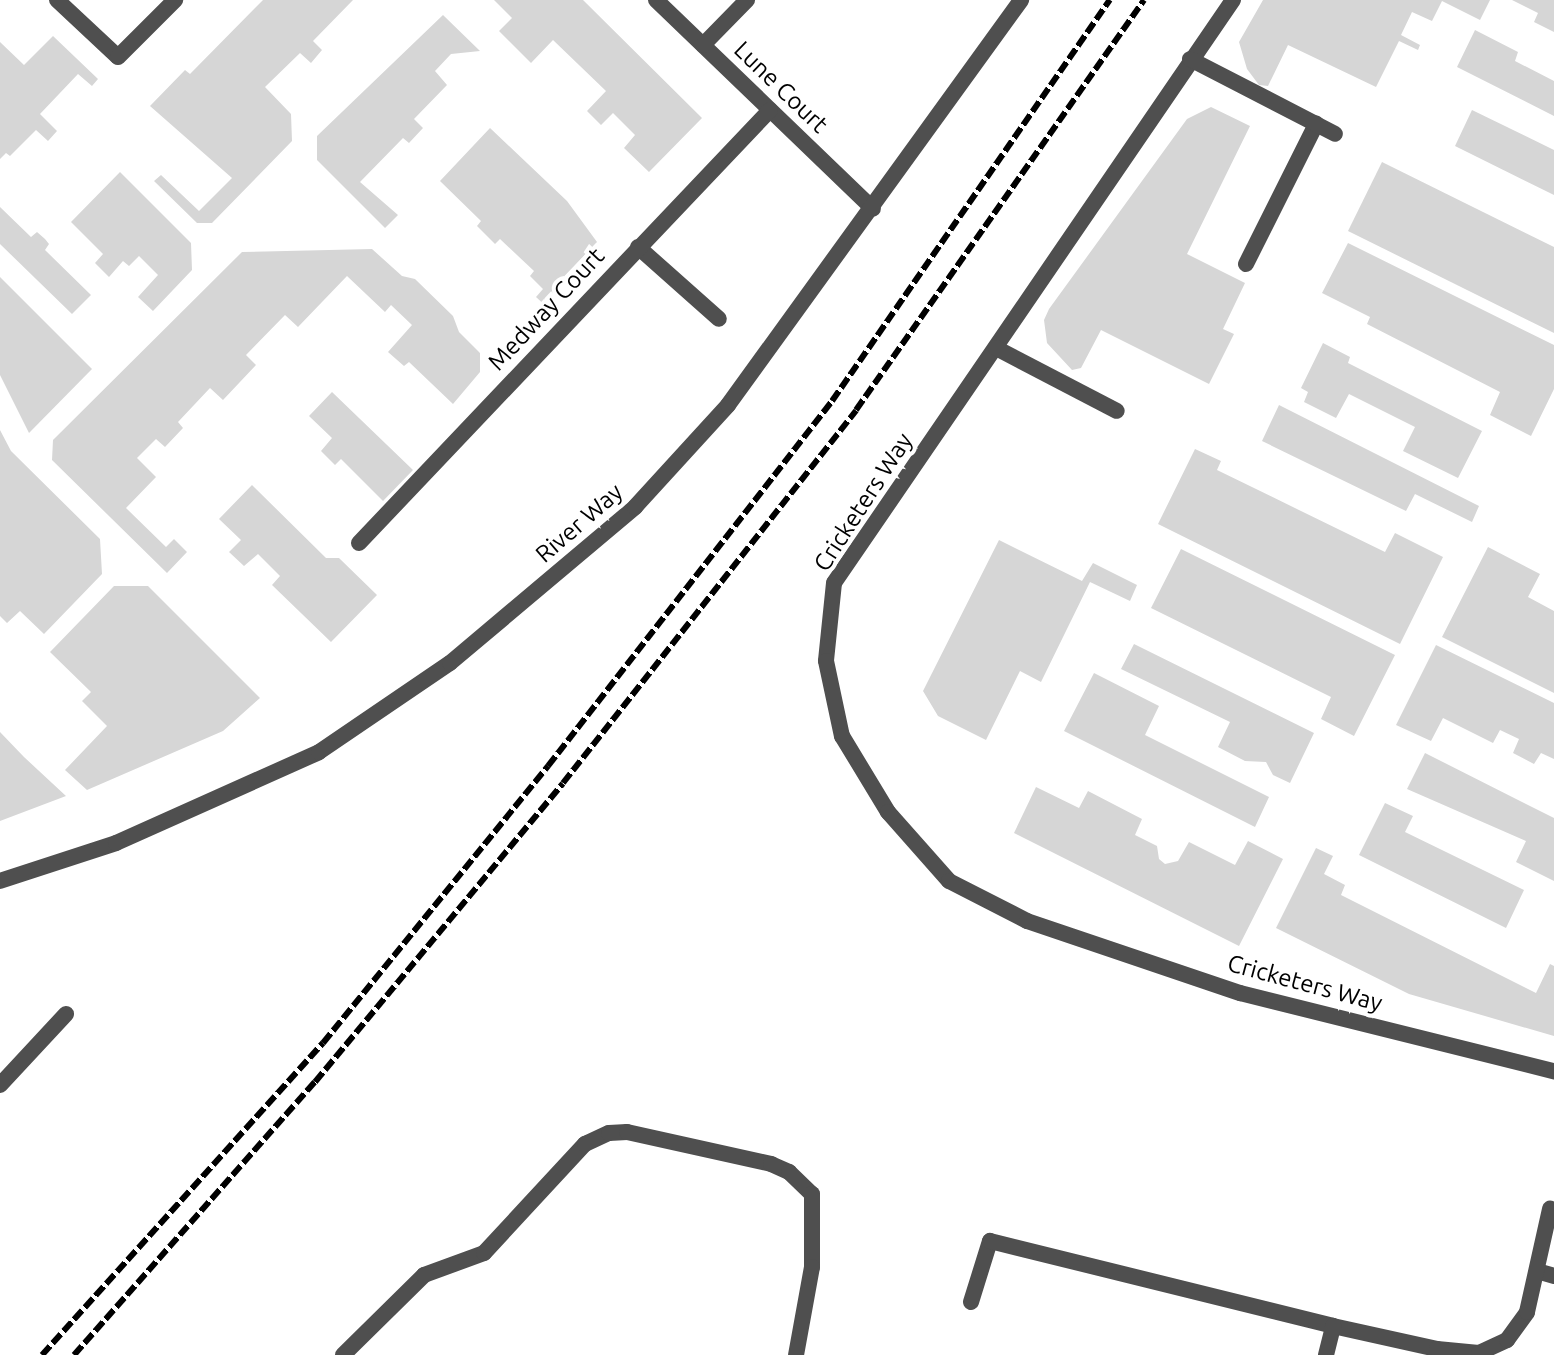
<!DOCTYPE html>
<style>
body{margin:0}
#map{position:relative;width:1554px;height:1355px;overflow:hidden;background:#fff;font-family:Ubuntu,sans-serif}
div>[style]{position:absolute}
.green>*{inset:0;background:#d6d6d6}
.service>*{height:16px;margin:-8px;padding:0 8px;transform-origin:8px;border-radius:8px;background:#4f4f4f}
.minor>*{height:16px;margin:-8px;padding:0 8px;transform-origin:8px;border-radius:8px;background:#4f4f4f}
.rail>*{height:6px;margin-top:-3px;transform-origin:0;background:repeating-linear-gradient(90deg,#000 0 12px,transparent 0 16px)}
span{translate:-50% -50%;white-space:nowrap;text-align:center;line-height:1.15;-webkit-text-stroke:8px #fff;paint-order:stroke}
.street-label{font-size:24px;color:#000}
</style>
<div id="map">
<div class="green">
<i style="clip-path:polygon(263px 0,353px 0,313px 41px,322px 50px,311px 63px,300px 53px,265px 87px,291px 114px,292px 141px,212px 223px,197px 223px,154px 181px,161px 175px,199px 211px,232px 178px,150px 106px,185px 70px,190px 74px)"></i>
<i style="clip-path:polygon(494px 0,583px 0,702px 118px,649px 172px,624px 148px,635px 135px,613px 113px,601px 125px,587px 111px,606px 91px,553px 40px,531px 63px,499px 31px,512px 18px)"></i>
<i style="clip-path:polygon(1263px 0,1490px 0,1480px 20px,1442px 1px,1432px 21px,1412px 12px,1401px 35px,1420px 45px,1418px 50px,1399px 41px,1376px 87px,1288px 45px,1268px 86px,1259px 85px,1247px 69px,1239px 42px)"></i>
<i style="clip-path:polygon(1512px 0,1554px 0,1554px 32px,1534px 22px,1538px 13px)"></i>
<i style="clip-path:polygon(443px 15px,480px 51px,451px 54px,435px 71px,447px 85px,414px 119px,423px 128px,409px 143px,403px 138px,360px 182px,398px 215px,385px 228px,317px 160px,317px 136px)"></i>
<i style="clip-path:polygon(1475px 30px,1518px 52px,1515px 61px,1554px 81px,1554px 116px,1457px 67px)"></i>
<i style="clip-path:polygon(53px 36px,98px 79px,92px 86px,78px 74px,40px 114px,57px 131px,48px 141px,36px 130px,10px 156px,6px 153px,0 159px,0 42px,24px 65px)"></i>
<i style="clip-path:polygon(1211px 107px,1250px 126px,1187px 254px,1245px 283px,1223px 329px,1234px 334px,1209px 384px,1101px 330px,1081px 368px,1072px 370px,1047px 343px,1044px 320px,1049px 309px,1187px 119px)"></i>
<i style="clip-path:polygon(1472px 110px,1554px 150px,1554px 195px,1455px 146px)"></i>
<i style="clip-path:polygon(490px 128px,567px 201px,597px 242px,553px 288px,550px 310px,536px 297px,543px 289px,530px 276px,534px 271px,500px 239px,495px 244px,477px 226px,481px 221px,440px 181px)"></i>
<i style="clip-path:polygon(1382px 162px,1554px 247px,1554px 333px,1348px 231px)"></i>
<i style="clip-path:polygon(120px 172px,191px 243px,192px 270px,153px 311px,138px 297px,158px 275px,139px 256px,129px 266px,123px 261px,109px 277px,95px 263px,103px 254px,71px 222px)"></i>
<i style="clip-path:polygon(0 207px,31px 237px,37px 232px,45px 239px,49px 244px,45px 250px,91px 295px,72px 314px,0 244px)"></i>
<i style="clip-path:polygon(1348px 243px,1554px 345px,1554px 389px,1531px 436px,1490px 415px,1500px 392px,1367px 324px,1370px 317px,1322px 293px)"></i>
<i style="clip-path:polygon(372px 249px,402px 276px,415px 279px,453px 316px,459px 332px,480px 353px,480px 372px,453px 404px,409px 362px,404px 366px,388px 352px,412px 325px,391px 305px,385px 312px,347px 276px,298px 327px,285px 315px,246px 355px,256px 365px,223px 400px,210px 388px,178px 422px,183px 428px,165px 447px,156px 439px,137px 458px,156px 477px,126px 508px,166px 547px,174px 539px,187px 552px,167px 573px,52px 460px,53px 440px,242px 252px)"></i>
<i style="clip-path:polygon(0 277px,92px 369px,29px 433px,0 375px)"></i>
<i style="clip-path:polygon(1323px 343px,1350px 357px,1348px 363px,1482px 431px,1458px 478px,1403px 451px,1415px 427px,1349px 394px,1336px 418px,1304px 402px,1308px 392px,1301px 388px)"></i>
<i style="clip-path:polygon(332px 392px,413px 470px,383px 501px,341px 459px,335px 465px,321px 451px,332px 438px,309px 416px)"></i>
<i style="clip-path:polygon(1279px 405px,1479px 506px,1472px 522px,1415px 494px,1406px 511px,1262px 441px)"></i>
<i style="clip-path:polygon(0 430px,11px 451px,100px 539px,102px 574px,44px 634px,20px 611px,7px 623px,0 616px)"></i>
<i style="clip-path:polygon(1195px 449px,1221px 461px,1217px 470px,1385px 552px,1395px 533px,1443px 557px,1400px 644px,1158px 524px)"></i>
<i style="clip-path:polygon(252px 485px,326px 558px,339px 558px,377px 595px,331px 642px,272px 585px,280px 576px,258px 554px,244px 566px,229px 552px,241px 540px,219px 519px)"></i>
<i style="clip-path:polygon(999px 540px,1082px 581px,1093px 563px,1137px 585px,1130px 601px,1090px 582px,1041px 682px,1020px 671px,986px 740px,938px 716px,923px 691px)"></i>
<i style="clip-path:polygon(1488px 547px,1540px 574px,1528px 597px,1554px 611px,1554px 693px,1442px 637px)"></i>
<i style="clip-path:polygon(1181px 549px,1395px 655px,1354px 736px,1321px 719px,1331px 697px,1151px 608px)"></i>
<i style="clip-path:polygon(114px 586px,148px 586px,260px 698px,223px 731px,87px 790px,65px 770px,107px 726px,82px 701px,91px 692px,50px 652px)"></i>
<i style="clip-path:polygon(1134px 644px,1314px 733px,1290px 783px,1273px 775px,1266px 762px,1245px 761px,1218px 747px,1230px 722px,1121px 669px)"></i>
<i style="clip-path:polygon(1436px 645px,1554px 703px,1554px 759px,1541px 753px,1534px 764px,1513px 753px,1519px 739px,1500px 730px,1493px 743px,1443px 718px,1431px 741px,1396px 725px)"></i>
<i style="clip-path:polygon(1094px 673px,1159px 706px,1145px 735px,1269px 797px,1255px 827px,1064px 731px)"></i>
<i style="clip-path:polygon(0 732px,24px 757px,66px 796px,0 821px)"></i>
<i style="clip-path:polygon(1425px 753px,1554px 818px,1554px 881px,1516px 862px,1526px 841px,1407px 789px)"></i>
<i style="clip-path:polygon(1036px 787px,1079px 808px,1088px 791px,1142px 819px,1135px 835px,1157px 846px,1159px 859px,1165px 864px,1178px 861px,1189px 842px,1235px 865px,1248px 841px,1283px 859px,1239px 946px,1014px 833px)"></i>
<i style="clip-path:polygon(1385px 803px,1413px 816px,1405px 832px,1524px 890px,1506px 928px,1359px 855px)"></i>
<i style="clip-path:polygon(1316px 848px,1333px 856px,1324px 874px,1345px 885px,1341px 895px,1536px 993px,1550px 964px,1554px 966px,1554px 1036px,1409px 994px,1276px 928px)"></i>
</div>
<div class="service">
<i style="left:57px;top:0;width:83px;rotate:43.1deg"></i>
<i style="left:638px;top:247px;width:108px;rotate:41.6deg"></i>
<i style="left:1246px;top:264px;width:157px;rotate:-63.4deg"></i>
<i style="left:0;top:1085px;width:97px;rotate:-47.1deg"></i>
<i style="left:1537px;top:1271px;width:18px;rotate:16deg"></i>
</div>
<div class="minor">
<i style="left:656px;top:0;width:301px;rotate:43.9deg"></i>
<i style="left:1233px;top:0;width:706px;rotate:124.39deg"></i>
<i style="left:834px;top:583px;width:78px;rotate:95.9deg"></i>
<i style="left:826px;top:661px;width:77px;rotate:78deg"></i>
<i style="left:842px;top:736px;width:89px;rotate:58.8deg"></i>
<i style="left:888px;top:812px;width:92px;rotate:48.5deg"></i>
<i style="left:949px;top:881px;width:88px;rotate:27.1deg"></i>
<i style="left:1027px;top:921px;width:225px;rotate:18.7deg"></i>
<i style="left:1240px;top:993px;width:324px;rotate:14deg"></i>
<i style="left:703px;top:45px;width:63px;rotate:-45.6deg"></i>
<i style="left:118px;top:57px;width:81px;rotate:-45deg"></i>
<i style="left:1190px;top:59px;width:163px;rotate:27.3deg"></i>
<i style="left:996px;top:348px;width:136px;rotate:27.5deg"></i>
<i style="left:359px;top:543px;width:597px;rotate:-46.49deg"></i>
<i style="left:0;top:881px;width:122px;rotate:-18.1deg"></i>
<i style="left:116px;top:843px;width:222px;rotate:-24.1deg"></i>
<i style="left:319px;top:752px;width:158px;rotate:-34.2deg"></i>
<i style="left:450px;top:663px;width:242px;rotate:-40.1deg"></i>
<i style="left:635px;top:507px;width:138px;rotate:-47.6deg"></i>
<i style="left:728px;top:405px;width:500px;rotate:-54.1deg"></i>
<i style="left:971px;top:1302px;width:64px;rotate:-72.7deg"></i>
<i style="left:990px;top:1241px;width:353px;rotate:13.9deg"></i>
<i style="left:1333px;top:1326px;width:107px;rotate:12.5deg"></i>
<i style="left:1437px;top:1349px;width:42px;rotate:5.4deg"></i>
<i style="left:1479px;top:1353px;width:31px;rotate:-25deg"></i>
<i style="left:1507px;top:1340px;width:34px;rotate:-54deg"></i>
<i style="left:1527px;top:1312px;width:106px;rotate:-77.4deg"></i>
<i style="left:343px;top:1355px;width:114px;rotate:-44.6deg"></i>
<i style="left:424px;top:1275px;width:64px;rotate:-20.1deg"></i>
<i style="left:484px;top:1253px;width:149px;rotate:-47.2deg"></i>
<i style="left:585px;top:1144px;width:26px;rotate:-25deg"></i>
<i style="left:609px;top:1133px;width:18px;rotate:-3deg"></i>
<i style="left:627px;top:1132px;width:148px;rotate:12.5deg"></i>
<i style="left:771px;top:1164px;width:20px;rotate:24deg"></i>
<i style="left:789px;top:1172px;width:32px;rotate:44deg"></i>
<i style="left:812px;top:1194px;width:73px;rotate:90deg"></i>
<i style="left:812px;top:1267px;width:89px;rotate:100.3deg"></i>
<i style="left:1326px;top:1355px;width:30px;rotate:-76deg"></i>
</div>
<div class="rail">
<i style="left:42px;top:1355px;width:420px;rotate:-48deg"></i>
<i style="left:323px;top:1043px;width:357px;rotate:-50.9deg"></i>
<i style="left:548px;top:766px;width:462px;rotate:-52.1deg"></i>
<i style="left:832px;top:401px;width:488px;rotate:-55.3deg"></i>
<i style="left:74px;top:1355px;width:364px;rotate:-48.6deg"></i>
<i style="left:315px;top:1082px;width:388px;rotate:-50.3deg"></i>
<i style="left:563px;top:783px;width:474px;rotate:-51.8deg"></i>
<i style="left:856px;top:410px;width:501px;rotate:-54.91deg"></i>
</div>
<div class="street-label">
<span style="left:781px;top:87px;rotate:44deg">Lune Court</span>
<span style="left:546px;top:309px;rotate:-47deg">Medway Court</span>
<span style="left:863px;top:502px;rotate:-57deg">Cricketers Way</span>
<span style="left:579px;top:523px;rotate:-41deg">River Way</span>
<span style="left:1305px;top:983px;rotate:15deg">Cricketers Way</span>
</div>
</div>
